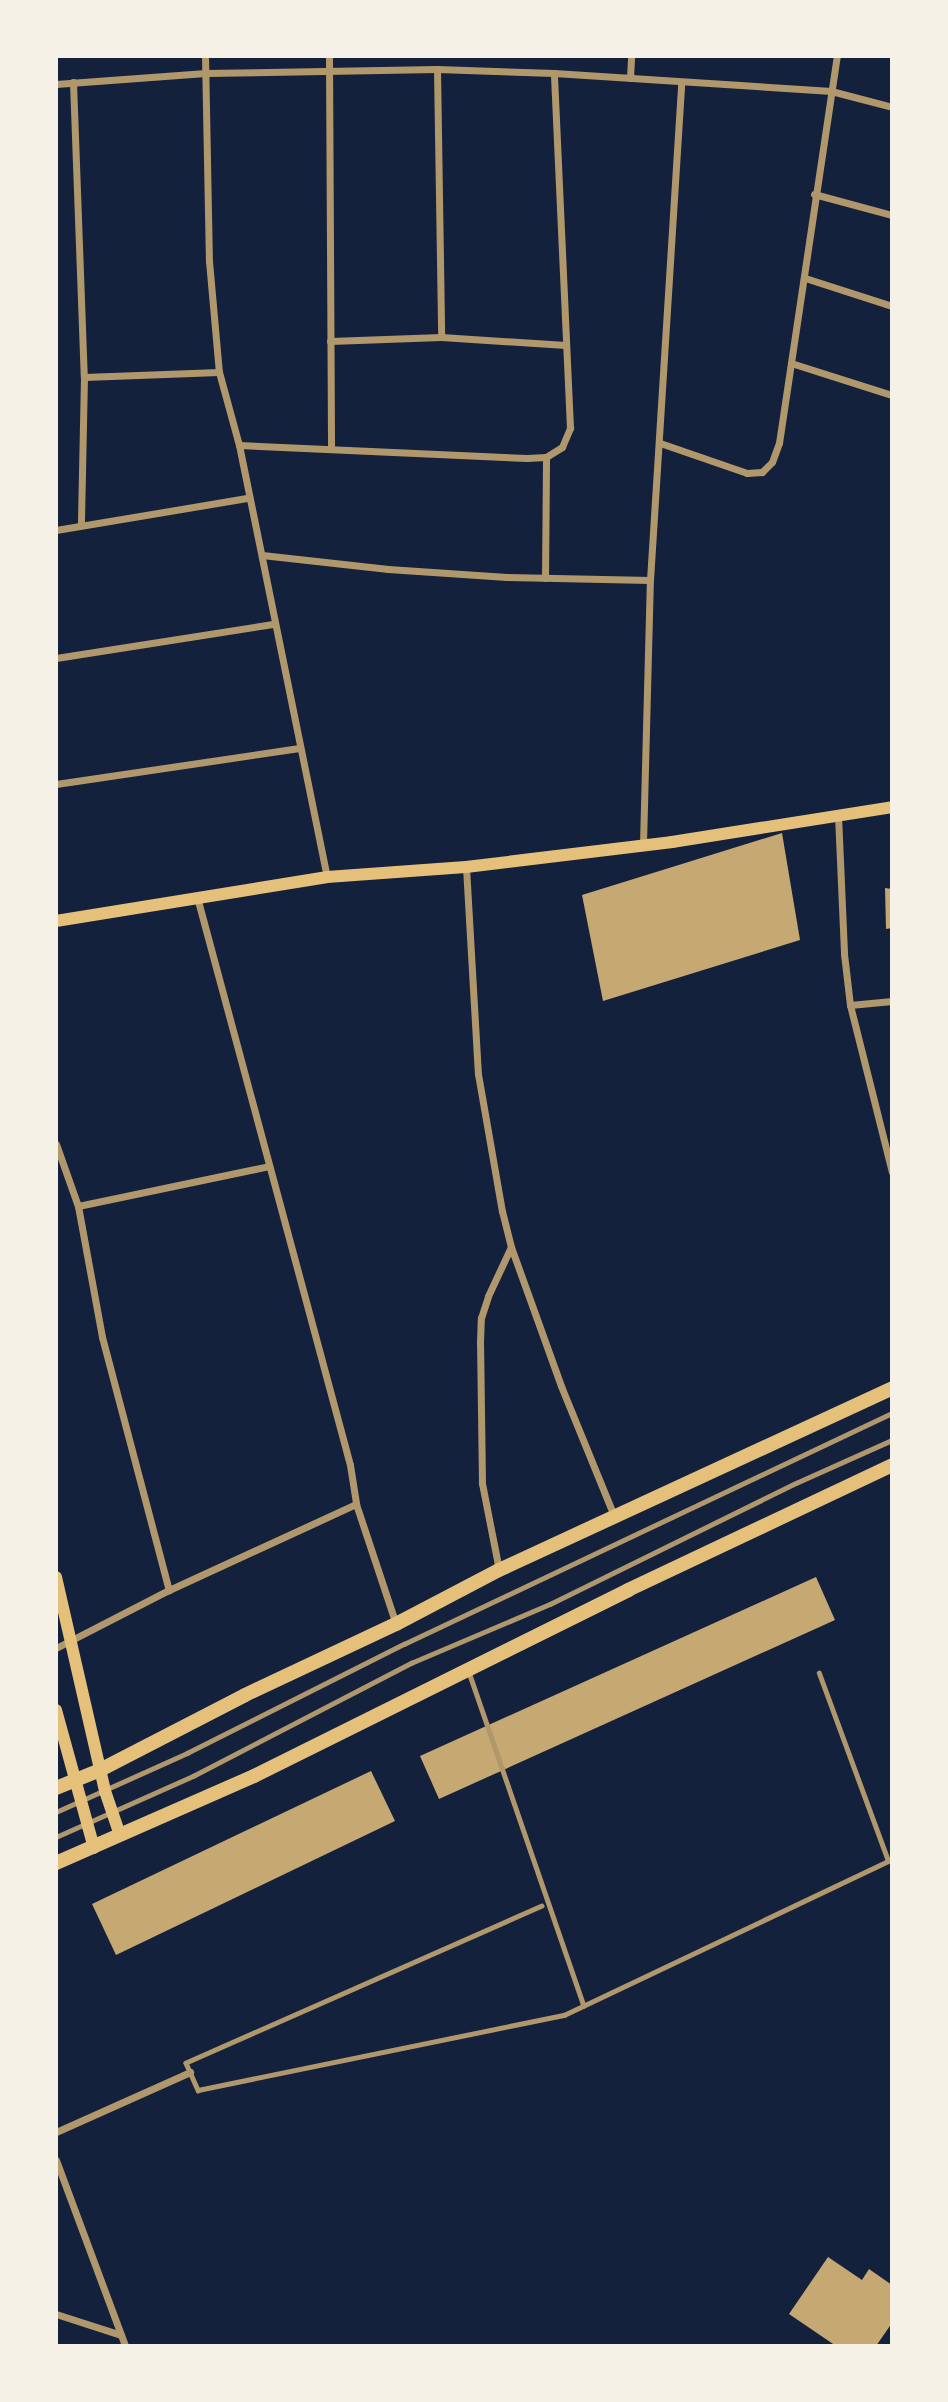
<!DOCTYPE html>
<style>
body{margin:0}
#map{position:relative;width:948px;height:2402px;overflow:hidden;background:#14213d;font-family:Helvetica,sans-serif}
div>[style]{position:absolute}
.building>*{inset:0;background:#c6a872}
.service>*{height:4.5px;margin:-2.25px;padding:0 2.25px;transform-origin:2.25px;border-radius:2.25px;background:#b1986c}
.minor>*{height:7px;margin:-3.5px;padding:0 3.5px;transform-origin:3.5px;border-radius:3.5px;background:#b1986c}
.secondary>*{height:12px;margin:-6px;padding:0 6px;transform-origin:6px;border-radius:6px;background:#e5c07b}
.primary>*{height:14px;margin:-7px;padding:0 7px;transform-origin:7px;border-radius:7px;background:#e5c07b}
span{translate:-50% -50%;white-space:nowrap;text-align:center;line-height:1.15;-webkit-text-stroke:5px #f6f1e7;paint-order:stroke}
.frame{position:absolute;inset:0;border:58px solid #f6f1e7;pointer-events:none}
</style>
<div id="map">
<div class="building">
<i style="clip-path:polygon(782px 833px,800px 940px,603px 1001px,582px 895px)"></i>
<i style="clip-path:polygon(885px 888px,892px 889px,892px 928px,886px 929px)"></i>
<i style="clip-path:polygon(816px 1577px,835px 1620px,439px 1799px,420px 1756px)"></i>
<i style="clip-path:polygon(371px 1771px,395px 1821px,116px 1955px,92px 1904px)"></i>
<i style="clip-path:polygon(828px 2257px,862px 2280px,869px 2269px,892px 2285px,892px 2323px,876px 2346px,836px 2346px,789px 2314px)"></i>
</div>
<div class="service">
<i style="left:469px;top:1672px;width:353px;rotate:71deg"></i>
<i style="left:56px;top:1812px;width:144px;rotate:-24.2deg"></i>
<i style="left:187px;top:1753px;width:243px;rotate:-26.7deg"></i>
<i style="left:404px;top:1644px;width:540px;rotate:-25.33deg"></i>
<i style="left:56px;top:1837px;width:150px;rotate:-24deg"></i>
<i style="left:193px;top:1776px;width:246px;rotate:-27.4deg"></i>
<i style="left:411px;top:1663px;width:151px;rotate:-23deg"></i>
<i style="left:550px;top:1604px;width:274px;rotate:-26.2deg"></i>
<i style="left:796px;top:1483px;width:105px;rotate:-24.1deg"></i>
<i style="left:542px;top:1906px;width:389px;rotate:156.2deg"></i>
<i style="left:186px;top:2063px;width:30px;rotate:66deg"></i>
<i style="left:198px;top:2090px;width:374px;rotate:-11.6deg"></i>
<i style="left:564px;top:2015px;width:359px;rotate:-25.4deg"></i>
<i style="left:888px;top:1861px;width:200px;rotate:-110.2deg"></i>
</div>
<div class="minor">
<i style="left:205px;top:56px;width:205px;rotate:88.9deg"></i>
<i style="left:209px;top:261px;width:111px;rotate:84.9deg"></i>
<i style="left:219px;top:372px;width:76px;rotate:74.7deg"></i>
<i style="left:239px;top:445px;width:441px;rotate:78.5deg"></i>
<i style="left:329px;top:56px;width:392px;rotate:89.7deg"></i>
<i style="left:437px;top:69px;width:268px;rotate:89.1deg"></i>
<i style="left:630px;top:78px;width:22px;rotate:-87deg"></i>
<i style="left:73px;top:82px;width:295px;rotate:87.9deg"></i>
<i style="left:84px;top:377px;width:148px;rotate:91.2deg"></i>
<i style="left:56px;top:84px;width:150px;rotate:-4.2deg"></i>
<i style="left:206px;top:73px;width:231px;rotate:-1deg"></i>
<i style="left:437px;top:69px;width:117px;rotate:2deg"></i>
<i style="left:554px;top:73px;width:278px;rotate:3.7deg"></i>
<i style="left:831px;top:91px;width:63px;rotate:14.7deg"></i>
<i style="left:814px;top:194px;width:81px;rotate:15.1deg"></i>
<i style="left:805px;top:278px;width:91px;rotate:17.8deg"></i>
<i style="left:330px;top:341px;width:111px;rotate:-2.1deg"></i>
<i style="left:441px;top:337px;width:125px;rotate:3.7deg"></i>
<i style="left:791px;top:363px;width:106px;rotate:17.6deg"></i>
<i style="left:84px;top:377px;width:135px;rotate:-2.1deg"></i>
<i style="left:660px;top:443px;width:92px;rotate:19deg"></i>
<i style="left:747px;top:473px;width:15px;rotate:-4deg"></i>
<i style="left:762px;top:472px;width:14px;rotate:-45deg"></i>
<i style="left:772px;top:462px;width:20px;rotate:-70deg"></i>
<i style="left:779px;top:443px;width:391px;rotate:-81.5deg"></i>
<i style="left:239px;top:445px;width:288px;rotate:2.6deg"></i>
<i style="left:527px;top:458px;width:19px;rotate:-3deg"></i>
<i style="left:546px;top:457px;width:19px;rotate:-32deg"></i>
<i style="left:562px;top:447px;width:21px;rotate:-67deg"></i>
<i style="left:570px;top:428px;width:355px;rotate:-92.6deg"></i>
<i style="left:56px;top:530px;width:195px;rotate:-9.5deg"></i>
<i style="left:262px;top:555px;width:127px;rotate:6.3deg"></i>
<i style="left:388px;top:569px;width:119px;rotate:3.8deg"></i>
<i style="left:507px;top:577px;width:143px;rotate:1.2deg"></i>
<i style="left:545px;top:578px;width:121px;rotate:-89.5deg"></i>
<i style="left:56px;top:658px;width:221px;rotate:-8.9deg"></i>
<i style="left:56px;top:784px;width:246px;rotate:-8.4deg"></i>
<i style="left:838px;top:815px;width:139px;rotate:87.5deg"></i>
<i style="left:844px;top:954px;width:51px;rotate:83.3deg"></i>
<i style="left:850px;top:1005px;width:172px;rotate:75.9deg"></i>
<i style="left:643px;top:844px;width:264px;rotate:-88.5deg"></i>
<i style="left:650px;top:580px;width:499px;rotate:-86.4deg"></i>
<i style="left:466px;top:867px;width:207px;rotate:86.7deg"></i>
<i style="left:478px;top:1074px;width:139px;rotate:80.1deg"></i>
<i style="left:502px;top:1211px;width:37px;rotate:76deg"></i>
<i style="left:511px;top:1247px;width:148px;rotate:70.2deg"></i>
<i style="left:561px;top:1386px;width:140px;rotate:67.8deg"></i>
<i style="left:197px;top:897px;width:588px;rotate:74.92deg"></i>
<i style="left:350px;top:1465px;width:39px;rotate:81deg"></i>
<i style="left:356px;top:1504px;width:126px;rotate:71.6deg"></i>
<i style="left:850px;top:1005px;width:42px;rotate:-5.4deg"></i>
<i style="left:56px;top:1144px;width:66px;rotate:70.5deg"></i>
<i style="left:78px;top:1206px;width:133px;rotate:79.6deg"></i>
<i style="left:102px;top:1337px;width:262px;rotate:75.2deg"></i>
<i style="left:78px;top:1206px;width:195px;rotate:-11.8deg"></i>
<i style="left:499px;top:1570px;width:89px;rotate:-101.1deg"></i>
<i style="left:482px;top:1483px;width:141px;rotate:-90.8deg"></i>
<i style="left:480px;top:1342px;width:24px;rotate:-88deg"></i>
<i style="left:481px;top:1318px;width:23px;rotate:-72deg"></i>
<i style="left:488px;top:1296px;width:54px;rotate:-64.9deg"></i>
<i style="left:56px;top:1648px;width:127px;rotate:-27.2deg"></i>
<i style="left:169px;top:1590px;width:206px;rotate:-24.7deg"></i>
<i style="left:56px;top:2132px;width:147px;rotate:-24.1deg"></i>
<i style="left:56px;top:2160px;width:198px;rotate:69.6deg"></i>
<i style="left:56px;top:2314px;width:68px;rotate:17.9deg"></i>
</div>
<div class="secondary">
<i style="left:56px;top:921px;width:275px;rotate:-9.2deg"></i>
<i style="left:327px;top:877px;width:139px;rotate:-4.1deg"></i>
<i style="left:466px;top:867px;width:208px;rotate:-6.9deg"></i>
<i style="left:672px;top:842px;width:223px;rotate:-9deg"></i>
<i style="left:56px;top:1577px;width:220px;rotate:77.1deg"></i>
<i style="left:105px;top:1791px;width:46px;rotate:71.2deg"></i>
<i style="left:56px;top:1710px;width:143px;rotate:74.6deg"></i>
</div>
<div class="primary">
<i style="left:56px;top:1788px;width:48px;rotate:-22.2deg"></i>
<i style="left:100px;top:1770px;width:163px;rotate:-27.3deg"></i>
<i style="left:245px;top:1695px;width:167px;rotate:-25.2deg"></i>
<i style="left:396px;top:1624px;width:116px;rotate:-27.7deg"></i>
<i style="left:499px;top:1570px;width:433px;rotate:-24.8deg"></i>
<i style="left:56px;top:1863px;width:216px;rotate:-23.7deg"></i>
<i style="left:254px;top:1776px;width:418px;rotate:-26.4deg"></i>
<i style="left:628px;top:1590px;width:292px;rotate:-25.3deg"></i>
</div>
<div class="frame"></div>
</div>
